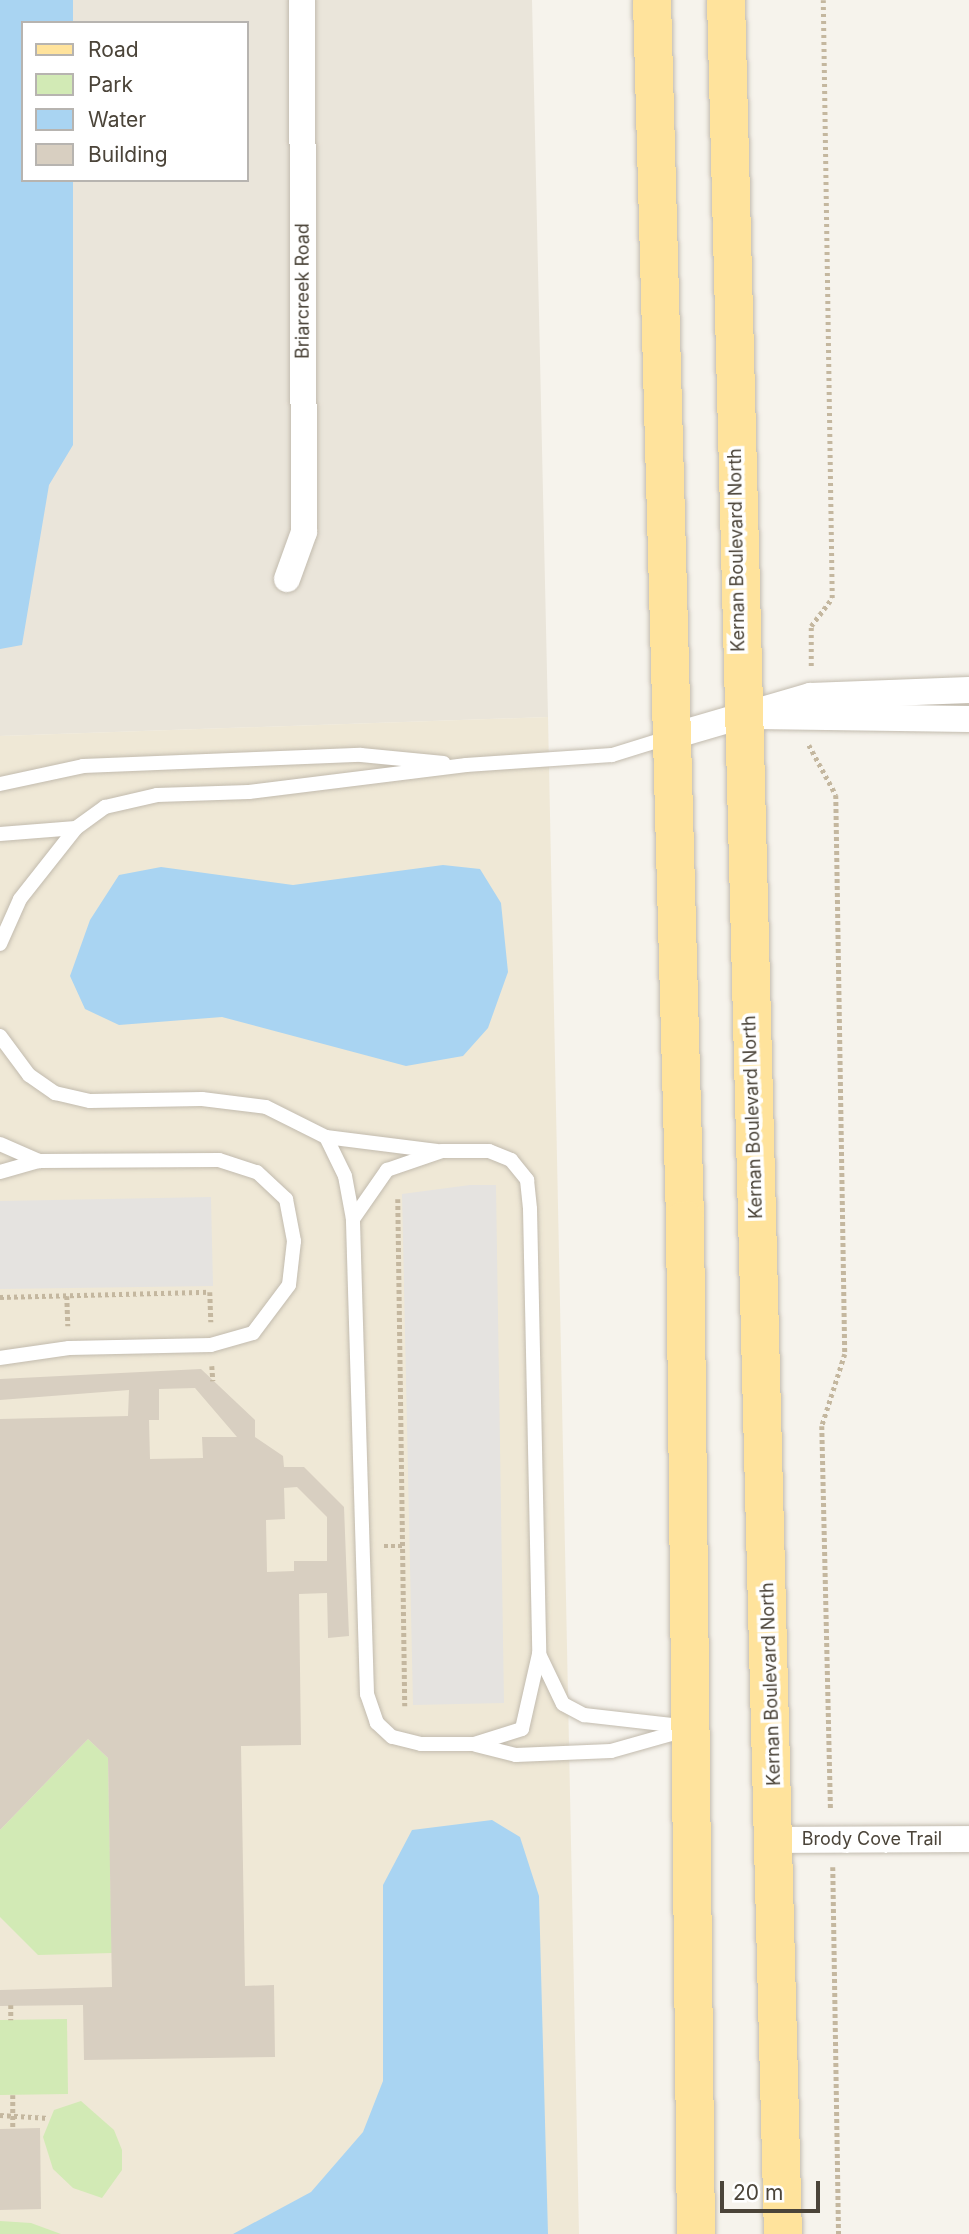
<!DOCTYPE html>
<style>
body{margin:0}
#map{position:relative;width:969px;height:2234px;overflow:hidden;background:#f6f3ec;font-family:Inter,sans-serif}
div>[style]{position:absolute}
.residential>*{inset:0;background:#eae5da}
.education>*{inset:0;background:#efe8d6}
.green>*{inset:0;background:#d2eab5}
.parking>*{inset:0;background:#e5e3e0}
.water>*{inset:0;background:#a9d4f2}
.building>*{inset:0;background:#d8cfc1}
.path>*{height:4.5px;margin-top:-2.25px;transform-origin:0;background:repeating-linear-gradient(90deg,#c4b79f 0 3.5px,transparent 0 7px)}
.roads{filter:drop-shadow(0 0 2px #c2bbae) drop-shadow(0 0 2px #c2bbae)}
.service>*{height:14px;margin:-7px;padding:0 7px;transform-origin:7px;border-radius:7px;background:#fff}
.minor>*{height:26px;margin:-13px;padding:0 13px;transform-origin:13px;border-radius:13px;background:#fff}
.primary>*{height:38px;margin:-19px;padding:0 19px;transform-origin:19px;border-radius:19px;background:#ffe39c}
span{translate:-50% -50%;white-space:nowrap;text-align:center;line-height:1.15;-webkit-text-stroke:7px #fff;paint-order:stroke}
.street-label{font-size:18px;color:#4b4439}
.legend{position:absolute;left:21px;top:21px;width:228px;height:161px;box-sizing:border-box;background:#fff;border:2px solid #b7b4b0;margin:0;padding:9px 12px;list-style:none;font-size:21px;color:#4b4439}
.legend li{display:flex;align-items:center;gap:14px;height:35px}
.legend b{width:35px;border:2px solid #b7b4b0}
.scale{position:absolute;left:720px;top:2181px;width:100px;height:32px;box-sizing:border-box;border:4px solid #4b4439;border-top:0;padding-left:9px;font-size:21px;line-height:24px;white-space:nowrap;color:#4b4439;-webkit-text-stroke:5px #fff;paint-order:stroke}
</style>
<div id="map">
<div class="residential">
<i style="clip-path:polygon(evenodd,0 0,532px 0,548px 717px,0 736px,0 0,23px 23px,247px 23px,247px 180px,23px 180px,23px 23px)"></i>
</div>
<div class="education">
<i style="clip-path:polygon(548px 717px,579px 2234px,0 2234px,0 736px)"></i>
</div>
<div class="green">
<i style="clip-path:polygon(88px 1739px,108px 1758px,112px 1953px,38px 1955px,0 1917px,0 1830px)"></i>
<i style="clip-path:polygon(67px 2019px,68px 2094px,0 2095px,0 2020px)"></i>
<i style="clip-path:polygon(81px 2101px,114px 2130px,122px 2150px,122px 2170px,102px 2198px,73px 2188px,53px 2169px,43px 2137px,54px 2110px)"></i>
<i style="clip-path:polygon(0 2221px,31px 2223px,61px 2234px,0 2234px)"></i>
</div>
<div class="parking">
<i style="clip-path:polygon(470px 1185px,496px 1185px,504px 1703px,413px 1705px,402px 1194px)"></i>
<i style="clip-path:polygon(211px 1197px,213px 1286px,0 1289px,0 1201px)"></i>
</div>
<div class="water">
<i style="clip-path:polygon(0 0,73px 0,73px 23px,23px 23px,23px 180px,73px 180px,73px 445px,49px 485px,22px 645px,0 649px)"></i>
<i style="clip-path:polygon(443px 865px,480px 869px,501px 903px,508px 972px,488px 1028px,463px 1056px,406px 1066px,222px 1017px,119px 1025px,85px 1009px,70px 976px,90px 920px,119px 875px,161px 867px,293px 885px)"></i>
<i style="clip-path:polygon(492px 1820px,520px 1837px,539px 1896px,548px 2234px,233px 2234px,311px 2192px,363px 2132px,383px 2081px,383px 1885px,412px 1830px)"></i>
</div>
<div class="building">
<i style="clip-path:polygon(evenodd,201px 1369px,255px 1420px,255px 1437px,283px 1456px,284px 1467px,304px 1467px,344px 1507px,349px 1636px,328px 1638px,327px 1593px,299px 1594px,301px 1745px,241px 1746px,245px 1986px,274px 1985px,275px 2057px,84px 2060px,83px 2005px,0 2006px,0 1990px,112px 1987px,108px 1758px,88px 1739px,0 1830px,0 1419px,128px 1416px,129px 1390px,0 1400px,0 1379px,201px 1369px,195px 1388px,237px 1437px,202px 1437px,203px 1458px,150px 1459px,149px 1420px,159px 1420px,159px 1389px,195px 1388px,201px 1369px,297px 1487px,327px 1517px,327px 1561px,294px 1561px,294px 1571px,267px 1572px,266px 1520px,285px 1519px,284px 1488px,297px 1487px)"></i>
<i style="clip-path:polygon(40px 2128px,41px 2209px,0 2210px,0 2129px)"></i>
</div>
<div class="path">
<i style="left:811px;top:666px;width:40px;rotate:-90deg"></i>
<i style="left:811px;top:626px;width:35px;rotate:-53deg"></i>
<i style="left:832px;top:598px;width:598px;rotate:-90.86deg"></i>
<i style="left:809px;top:745px;width:57px;rotate:61.6deg"></i>
<i style="left:836px;top:795px;width:559px;rotate:89.08deg"></i>
<i style="left:845px;top:1354px;width:76px;rotate:107.7deg"></i>
<i style="left:822px;top:1426px;width:384px;rotate:88.7deg"></i>
<i style="left:398px;top:1199px;width:507px;rotate:89.21deg"></i>
<i style="left:67px;top:1296px;width:30px;rotate:88deg"></i>
<i style="left:0;top:1297px;width:210px;rotate:-1.4deg"></i>
<i style="left:210px;top:1292px;width:30px;rotate:88deg"></i>
<i style="left:212px;top:1366px;width:15px;rotate:86deg"></i>
<i style="left:384px;top:1546px;width:19px"></i>
<i style="left:833px;top:1867px;width:367px;rotate:89.1deg"></i>
<i style="left:11px;top:2005px;width:15px;rotate:90deg"></i>
<i style="left:13px;top:2095px;width:33px;rotate:90deg"></i>
<i style="left:0;top:2115px;width:49px;rotate:3.5deg"></i>
</div>
<div class="roads">
<div class="service">
<i style="left:0;top:784px;width:85px;rotate:-12.2deg"></i>
<i style="left:83px;top:766px;width:278px;rotate:-2.3deg"></i>
<i style="left:361px;top:755px;width:83px;rotate:5.5deg"></i>
<i style="left:0;top:834px;width:76px;rotate:-4.5deg"></i>
<i style="left:0;top:944px;width:49px;rotate:-66deg"></i>
<i style="left:20px;top:899px;width:90px;rotate:-51.7deg"></i>
<i style="left:76px;top:828px;width:36px;rotate:-36deg"></i>
<i style="left:105px;top:807px;width:53px;rotate:-13deg"></i>
<i style="left:157px;top:795px;width:92px;rotate:-1.9deg"></i>
<i style="left:249px;top:792px;width:219px;rotate:-7.1deg"></i>
<i style="left:466px;top:765px;width:146px;rotate:-3.9deg"></i>
<i style="left:612px;top:755px;width:61px;rotate:-17.2deg"></i>
<i style="left:0;top:1036px;width:49px;rotate:53.4deg"></i>
<i style="left:29px;top:1075px;width:32px;rotate:35deg"></i>
<i style="left:55px;top:1093px;width:36px;rotate:13deg"></i>
<i style="left:90px;top:1101px;width:112px;rotate:-1deg"></i>
<i style="left:202px;top:1099px;width:64px;rotate:7.1deg"></i>
<i style="left:266px;top:1107px;width:67px;rotate:26.6deg"></i>
<i style="left:326px;top:1137px;width:112px;rotate:7.2deg"></i>
<i style="left:326px;top:1137px;width:43px;rotate:64deg"></i>
<i style="left:345px;top:1176px;width:44px;rotate:79.5deg"></i>
<i style="left:0;top:1144px;width:43px;rotate:23.6deg"></i>
<i style="left:39px;top:1161px;width:180px;rotate:-0.3deg"></i>
<i style="left:219px;top:1160px;width:40px;rotate:18deg"></i>
<i style="left:257px;top:1172px;width:40px;rotate:43deg"></i>
<i style="left:286px;top:1199px;width:43px;rotate:79.2deg"></i>
<i style="left:294px;top:1241px;width:44px;rotate:96.5deg"></i>
<i style="left:289px;top:1285px;width:60px;rotate:126.9deg"></i>
<i style="left:253px;top:1333px;width:44px;rotate:164.1deg"></i>
<i style="left:211px;top:1345px;width:142px;rotate:178.8deg"></i>
<i style="left:69px;top:1348px;width:70px;rotate:171.8deg"></i>
<i style="left:442px;top:1151px;width:47px"></i>
<i style="left:489px;top:1151px;width:24px;rotate:22deg"></i>
<i style="left:511px;top:1160px;width:26px;rotate:51deg"></i>
<i style="left:527px;top:1180px;width:29px;rotate:84deg"></i>
<i style="left:530px;top:1209px;width:445px;rotate:88.8deg"></i>
<i style="left:539px;top:1654px;width:77px;rotate:102.8deg"></i>
<i style="left:522px;top:1729px;width:50px;rotate:162.6deg"></i>
<i style="left:474px;top:1744px;width:53px;rotate:180deg"></i>
<i style="left:421px;top:1744px;width:30px;rotate:-166deg"></i>
<i style="left:392px;top:1737px;width:21px;rotate:-137deg"></i>
<i style="left:377px;top:1723px;width:31px;rotate:-109deg"></i>
<i style="left:367px;top:1694px;width:475px;rotate:-91.7deg"></i>
<i style="left:353px;top:1219px;width:60px;rotate:-55.2deg"></i>
<i style="left:387px;top:1170px;width:58px;rotate:-19.1deg"></i>
<i style="left:0;top:1172px;width:41px;rotate:-15.8deg"></i>
<i style="left:539px;top:1654px;width:55px;rotate:64.4deg"></i>
<i style="left:563px;top:1704px;width:24px;rotate:28deg"></i>
<i style="left:584px;top:1715px;width:106px;rotate:6.5deg"></i>
<i style="left:476px;top:1745px;width:41px;rotate:14deg"></i>
<i style="left:516px;top:1755px;width:95px;rotate:-2.4deg"></i>
<i style="left:611px;top:1751px;width:81px;rotate:-15.8deg"></i>
</div>
<div class="minor">
<i style="left:287px;top:579px;width:50px;rotate:-70.1deg"></i>
<i style="left:304px;top:532px;width:532px;rotate:-90.22deg"></i>
<i style="left:756px;top:716px;width:213px;rotate:0.8deg"></i>
<i style="left:673px;top:736px;width:143px;rotate:-16.3deg"></i>
<i style="left:810px;top:696px;width:159px;rotate:-2.2deg"></i>
<i style="left:776px;top:1840px;width:193px;rotate:-0.3deg"></i>
</div>
<div class="primary">
<i style="left:652px;top:0;width:1220px;rotate:88.45deg"></i>
<i style="left:685px;top:1220px;width:1014px;rotate:89.38deg"></i>
<i style="left:726px;top:0;width:2235px;rotate:88.54deg"></i>
</div>
</div>
<div class="street-label">
<span style="left:303px;top:291px;rotate:-90deg">Briarcreek Road</span>
<span style="left:737px;top:550px;rotate:-91deg">Kernan Boulevard North</span>
<span style="left:753px;top:1117px;rotate:-92deg">Kernan Boulevard North</span>
<span style="left:771px;top:1684px;rotate:-92deg">Kernan Boulevard North</span>
<span style="left:872px;top:1839px">Brody Cove Trail</span>
</div>
<ul class="legend">
<li><b style="height:9px;background:#ffe39c"></b>Road</li>
<li><b style="height:19px;background:#d2eab5"></b>Park</li>
<li><b style="height:19px;background:#a9d4f2"></b>Water</li>
<li><b style="height:19px;background:#d8cfc1"></b>Building</li>
</ul>
<div class="scale">20 m</div>
</div>
